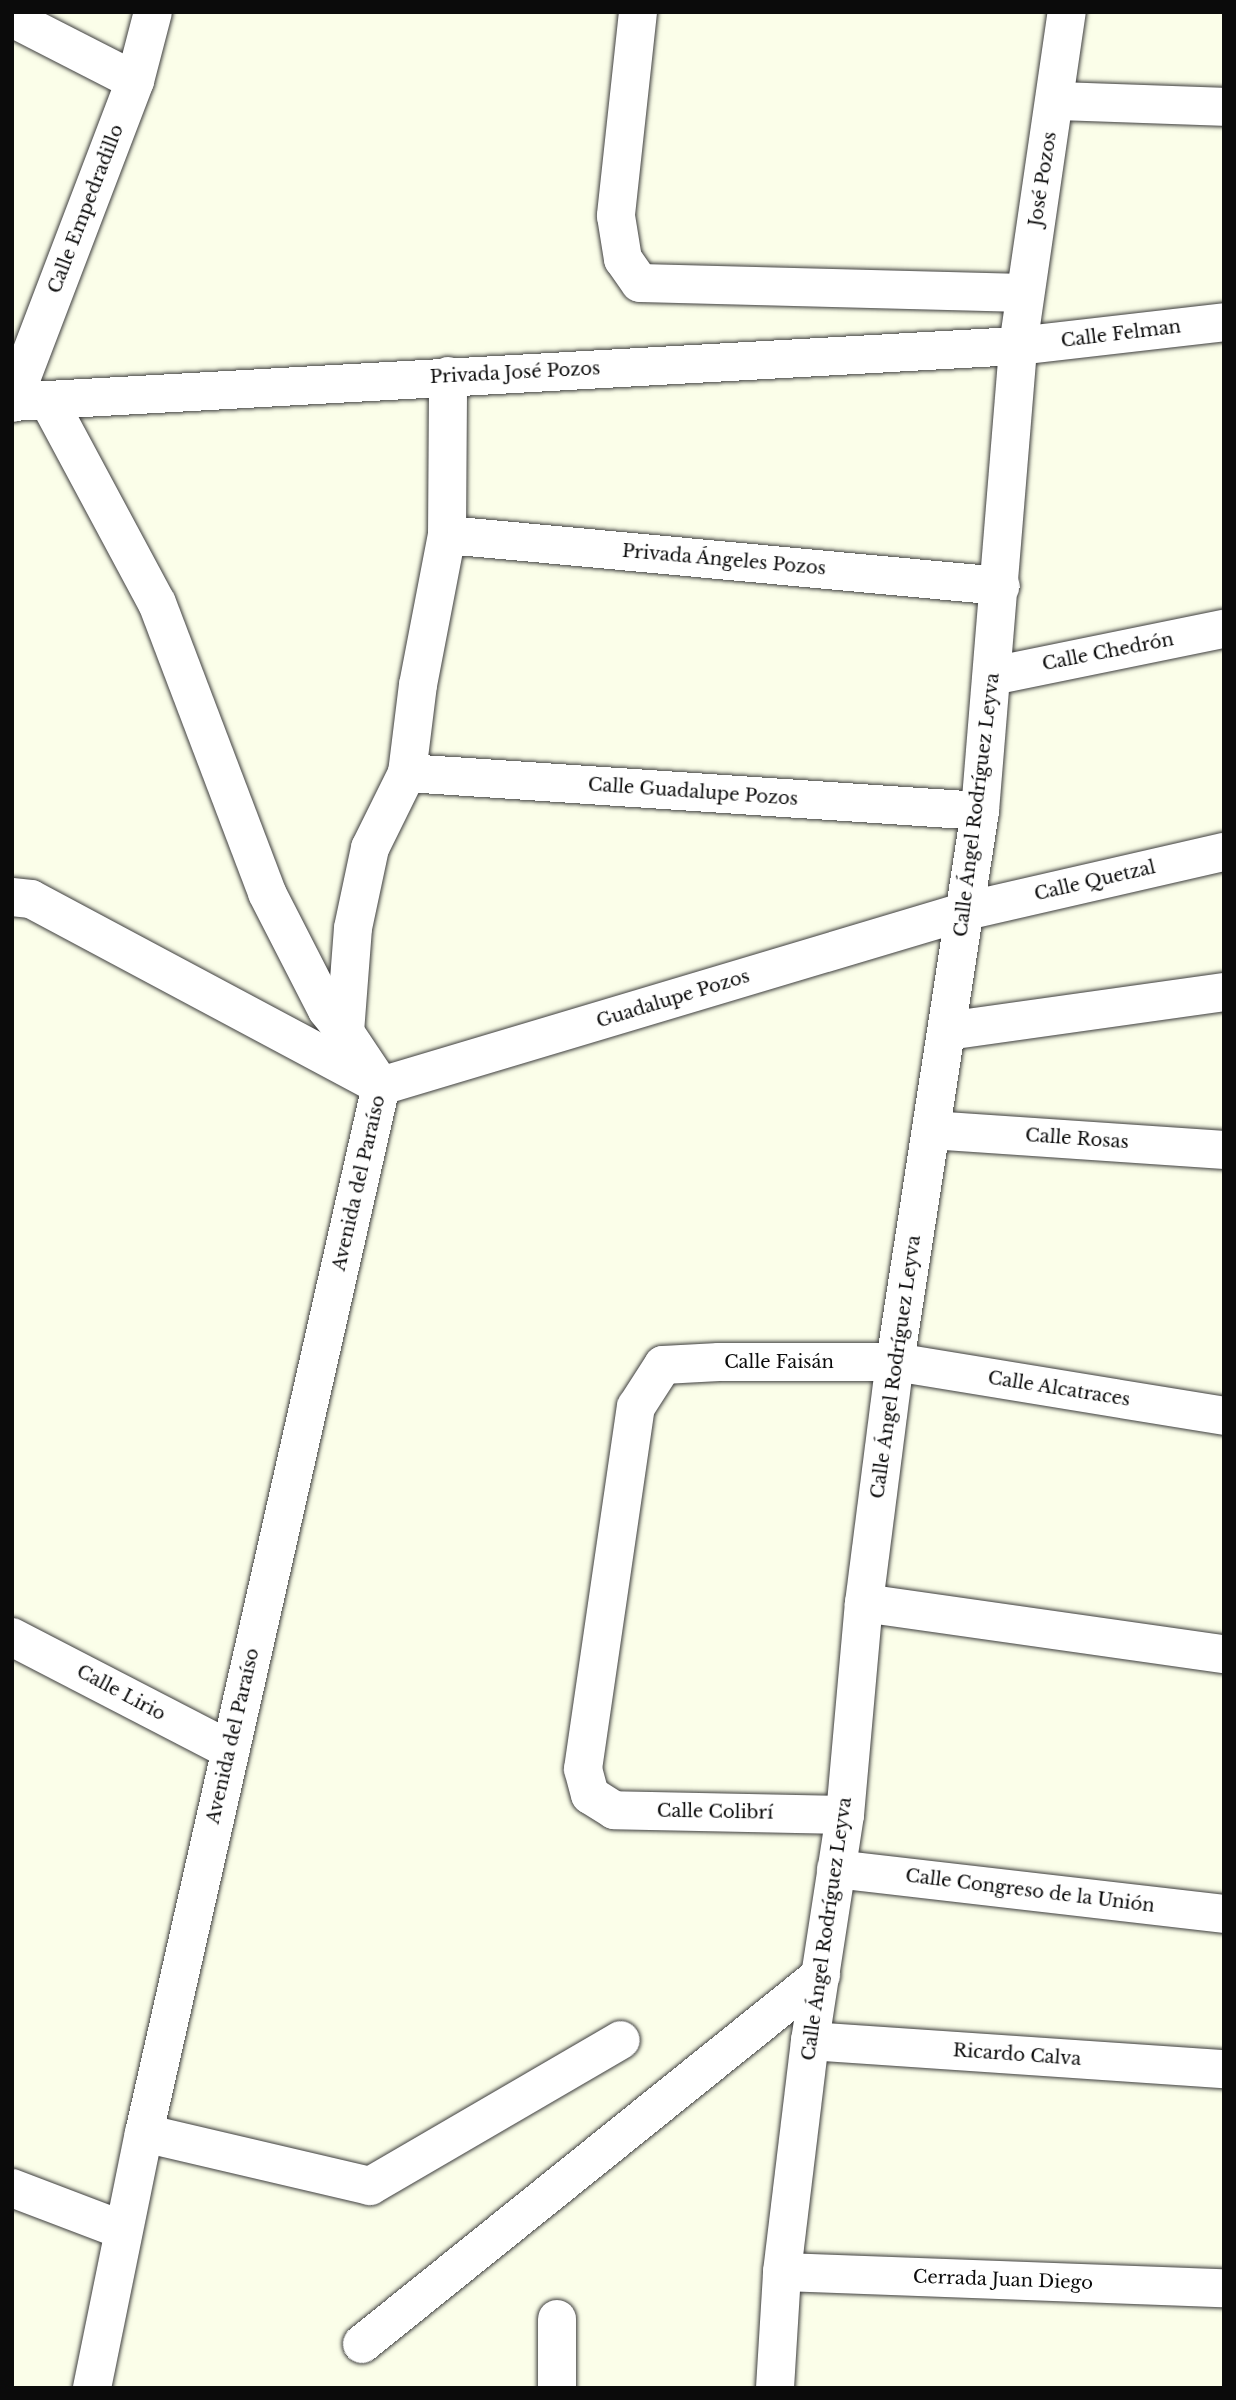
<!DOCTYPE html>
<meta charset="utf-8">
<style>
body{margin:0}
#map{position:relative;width:1236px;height:2400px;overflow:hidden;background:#fbfee9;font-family:"Libre Baskerville",serif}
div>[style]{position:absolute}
.roads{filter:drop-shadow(0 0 2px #3e3e3e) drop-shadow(0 0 2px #3e3e3e)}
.minor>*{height:38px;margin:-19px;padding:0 19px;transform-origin:19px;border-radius:19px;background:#fff}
span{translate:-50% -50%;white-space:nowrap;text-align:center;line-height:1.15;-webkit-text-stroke:7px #fff;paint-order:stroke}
.street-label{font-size:18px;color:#0b0b0b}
.frame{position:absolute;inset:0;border:14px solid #0b0b0b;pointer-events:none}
</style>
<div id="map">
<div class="roads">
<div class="minor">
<i style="left:638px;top:12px;width:205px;rotate:96.2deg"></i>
<i style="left:616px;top:216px;width:44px;rotate:80.8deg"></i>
<i style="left:623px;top:259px;width:29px;rotate:55deg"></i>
<i style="left:640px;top:283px;width:385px;rotate:1.5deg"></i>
<i style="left:12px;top:18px;width:138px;rotate:27.1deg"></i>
<i style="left:1056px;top:101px;width:168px;rotate:2deg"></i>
<i style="left:12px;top:402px;width:1008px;rotate:-3.19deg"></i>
<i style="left:1018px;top:346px;width:207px;rotate:-6.6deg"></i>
<i style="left:49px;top:402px;width:228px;rotate:61.8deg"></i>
<i style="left:157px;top:603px;width:310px;rotate:69.2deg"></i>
<i style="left:267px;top:893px;width:131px;rotate:62.9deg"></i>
<i style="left:327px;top:1010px;width:28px;rotate:51deg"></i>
<i style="left:12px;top:403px;width:345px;rotate:-69.1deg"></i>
<i style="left:135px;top:81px;width:71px;rotate:-75.4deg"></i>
<i style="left:447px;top:535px;width:556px;rotate:5.26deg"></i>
<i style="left:992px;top:676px;width:237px;rotate:-11.5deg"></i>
<i style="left:407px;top:773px;width:574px;rotate:3.79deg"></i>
<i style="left:12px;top:897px;width:19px;rotate:6deg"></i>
<i style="left:31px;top:899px;width:391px;rotate:28.1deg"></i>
<i style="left:947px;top:1031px;width:280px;rotate:-8deg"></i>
<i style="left:381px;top:1086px;width:611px;rotate:-16.65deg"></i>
<i style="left:966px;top:911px;width:265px;rotate:-12.9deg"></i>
<i style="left:381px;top:1086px;width:65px;rotate:-123.7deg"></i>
<i style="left:345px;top:1032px;width:104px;rotate:-85.6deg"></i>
<i style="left:353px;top:928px;width:82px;rotate:-78deg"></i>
<i style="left:370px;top:848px;width:84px;rotate:-63.7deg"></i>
<i style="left:407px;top:773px;width:89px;rotate:-82.9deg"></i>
<i style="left:418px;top:685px;width:153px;rotate:-79.1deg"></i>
<i style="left:447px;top:535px;width:159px;rotate:-89.6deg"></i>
<i style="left:931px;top:1130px;width:294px;rotate:3.9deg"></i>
<i style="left:864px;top:1603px;width:364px;rotate:8.1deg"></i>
<i style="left:12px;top:1637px;width:246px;rotate:27.4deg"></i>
<i style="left:845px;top:1815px;width:231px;rotate:-178.8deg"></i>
<i style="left:614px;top:1810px;width:28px;rotate:-148deg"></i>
<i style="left:590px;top:1795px;width:27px;rotate:-105deg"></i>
<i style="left:583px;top:1769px;width:366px;rotate:-81.7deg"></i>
<i style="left:636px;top:1407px;width:50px;rotate:-57.3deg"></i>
<i style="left:663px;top:1365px;width:56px;rotate:-3.1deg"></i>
<i style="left:719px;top:1362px;width:176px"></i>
<i style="left:895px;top:1362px;width:333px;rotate:9.3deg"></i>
<i style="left:836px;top:1869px;width:391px;rotate:6.6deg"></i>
<i style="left:810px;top:2041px;width:415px;rotate:3.9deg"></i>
<i style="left:144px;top:2133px;width:232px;rotate:13.2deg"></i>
<i style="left:370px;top:2186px;width:290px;rotate:-30.2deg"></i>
<i style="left:12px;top:2188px;width:118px;rotate:20.9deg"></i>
<i style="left:782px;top:2272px;width:442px;rotate:2.1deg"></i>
<i style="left:557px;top:2319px;width:69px;rotate:90deg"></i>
<i style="left:362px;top:2344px;width:589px;rotate:-38.8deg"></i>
<i style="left:92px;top:2388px;width:260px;rotate:-78.5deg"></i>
<i style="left:144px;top:2133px;width:1073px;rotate:-77.25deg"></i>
<i style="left:775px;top:2388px;width:116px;rotate:-86.5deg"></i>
<i style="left:782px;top:2272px;width:233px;rotate:-83.1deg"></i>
<i style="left:810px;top:2041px;width:229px;rotate:-81.2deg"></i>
<i style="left:845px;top:1815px;width:213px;rotate:-84.9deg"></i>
<i style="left:864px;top:1603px;width:243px;rotate:-82.7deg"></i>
<i style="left:895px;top:1362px;width:558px;rotate:-81.23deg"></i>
<i style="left:980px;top:811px;width:467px;rotate:-85.3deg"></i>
<i style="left:1018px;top:346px;width:338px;rotate:-81.7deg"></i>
</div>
</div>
<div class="street-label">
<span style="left:1043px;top:179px;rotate:-81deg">José Pozos</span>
<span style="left:86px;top:209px;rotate:-69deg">Calle Empedradillo</span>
<span style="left:1121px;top:334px;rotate:-7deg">Calle Felman</span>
<span style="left:515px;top:373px;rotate:-3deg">Privada José Pozos</span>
<span style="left:724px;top:560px;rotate:5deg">Privada Ángeles Pozos</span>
<span style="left:1108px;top:652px;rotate:-11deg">Calle Chedrón</span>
<span style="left:693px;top:792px;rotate:4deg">Calle Guadalupe Pozos</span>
<span style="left:977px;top:805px;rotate:-83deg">Calle Ángel Rodríguez Leyva</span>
<span style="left:1095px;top:881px;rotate:-13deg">Calle Quetzal</span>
<span style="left:673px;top:999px;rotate:-17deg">Guadalupe Pozos</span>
<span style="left:1077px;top:1139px;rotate:4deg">Calle Rosas</span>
<span style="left:359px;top:1183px;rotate:-77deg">Avenida del Paraíso</span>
<span style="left:779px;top:1362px">Calle Faisán</span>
<span style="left:896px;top:1367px;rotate:-82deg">Calle Ángel Rodríguez Leyva</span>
<span style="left:1059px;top:1389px;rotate:9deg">Calle Alcatraces</span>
<span style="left:121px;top:1693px;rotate:28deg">Calle Lirio</span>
<span style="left:233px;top:1736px;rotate:-77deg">Avenida del Paraíso</span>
<span style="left:715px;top:1812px;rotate:1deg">Calle Colibrí</span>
<span style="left:1030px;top:1891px;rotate:7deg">Calle Congreso de la Unión</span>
<span style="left:827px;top:1929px;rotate:-82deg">Calle Ángel Rodríguez Leyva</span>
<span style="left:1017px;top:2055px;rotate:4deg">Ricardo Calva</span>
<span style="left:1003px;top:2280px;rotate:2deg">Cerrada Juan Diego</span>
</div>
<div class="frame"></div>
</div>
